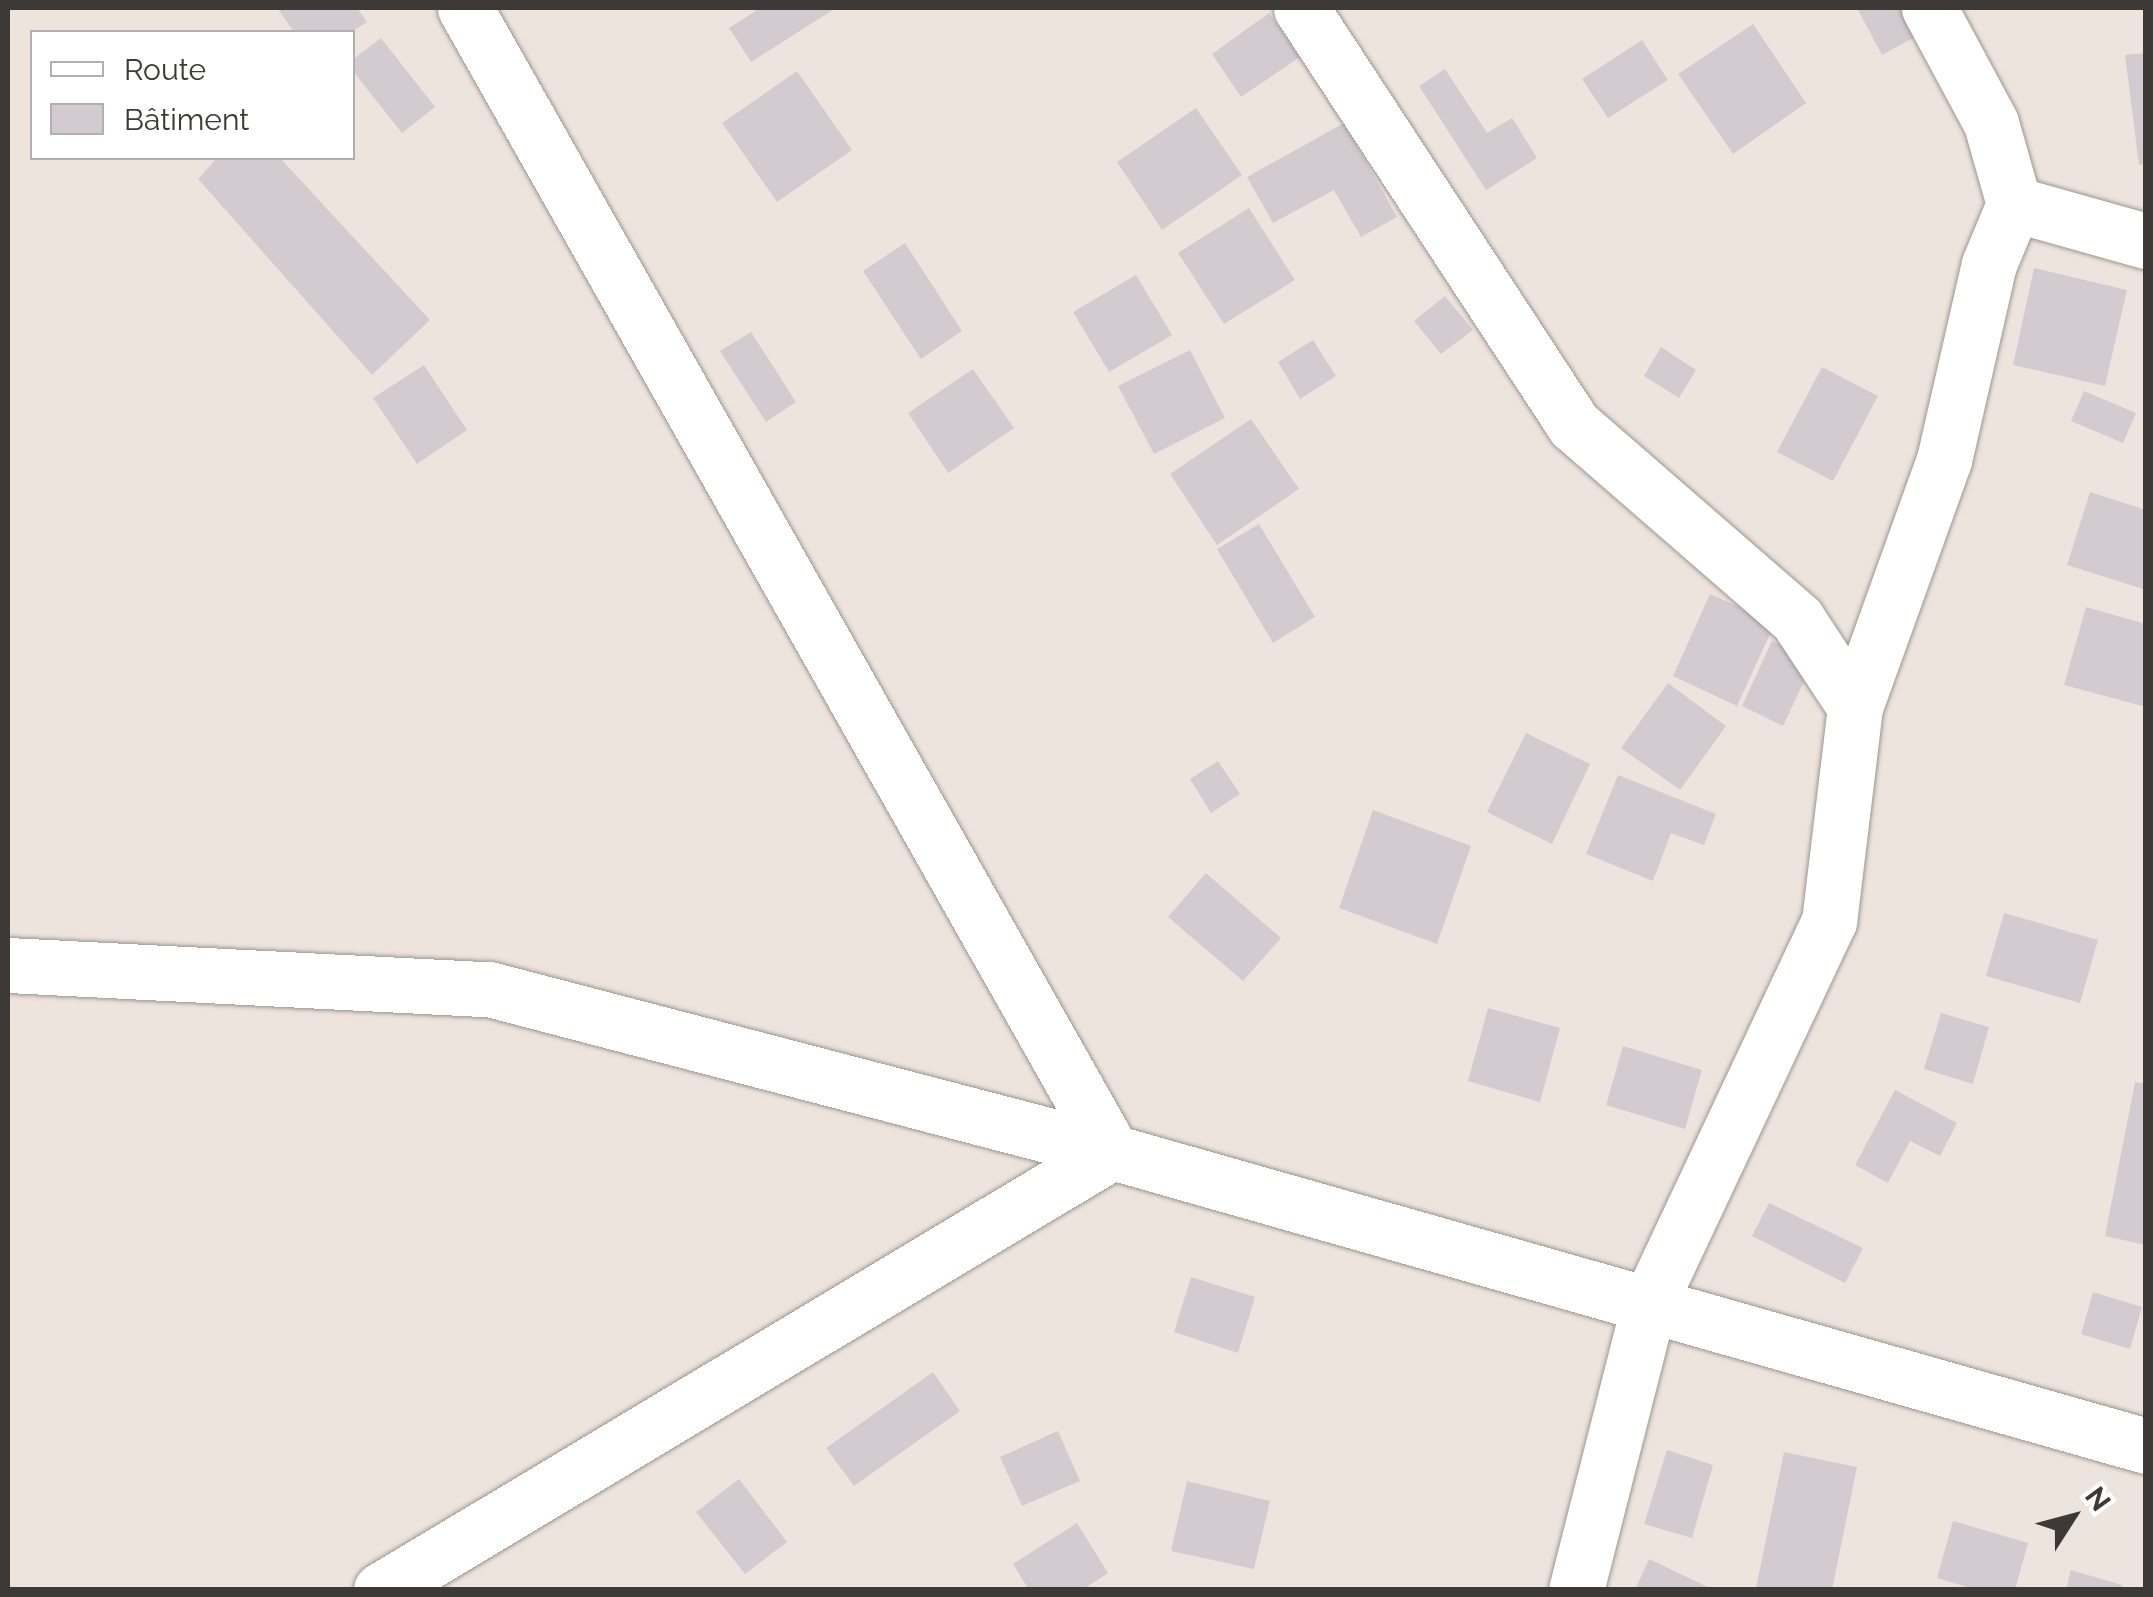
<!DOCTYPE html>
<meta charset="utf-8">
<style>
body{margin:0}
#map{position:relative;width:2153px;height:1597px;overflow:hidden;background:#eee4de;font-family:Raleway,sans-serif}
div>[style]{position:absolute}
.building>*{inset:0;background:#d4cbd1}
.roads{filter:drop-shadow(0 0 2px #9e958f) drop-shadow(0 0 2px #9e958f)}
.street>*{height:55px;margin:-27.5px;padding:0 27.5px;transform-origin:27.5px;border-radius:27.5px;background:#fff}
span{translate:-50% -50%;white-space:nowrap;text-align:center;line-height:1.15;-webkit-text-stroke:9px #fff;paint-order:stroke}
.frame{position:absolute;inset:0;border:10px solid #3d3937;pointer-events:none}
.legend{position:absolute;left:30px;top:30px;width:325px;height:130px;box-sizing:border-box;background:#fff;border:2px solid #b1b0af;margin:0;padding:12px 18px;list-style:none;font-size:30px;color:#3d3937}
.legend li{display:flex;align-items:center;gap:20px;height:50px}
.legend b{width:50px;border:2px solid #b1b0af}
.north{position:absolute;left:2023px;top:1467px;width:100px;height:100px;-webkit-text-stroke:8px #fff;paint-order:stroke;rotate:54deg;font-size:28px;font-weight:700;line-height:40px;text-align:center;color:#3d3937}
.north::after{content:'';display:block;margin:auto;width:35px;height:45px;background:#3d3937;clip-path:polygon(50% 0,100% 100%,50% 72%,0 100%)}
</style>
<div id="map">
<div class="building">
<i style="clip-path:polygon(277px 8px,357px 8px,367px 22px,351px 32px,294px 32px)"></i>
<i style="clip-path:polygon(760px 8px,836px 8px,751px 62px,729px 28px)"></i>
<i style="clip-path:polygon(1857px 8px,1903px 8px,1919px 35px,1882px 55px)"></i>
<i style="clip-path:polygon(1269px 13px,1300px 57px,1241px 97px,1212px 54px)"></i>
<i style="clip-path:polygon(1753px 24px,1806px 103px,1733px 154px,1678px 74px)"></i>
<i style="clip-path:polygon(381px 38px,435px 107px,402px 133px,352px 70px,352px 60px)"></i>
<i style="clip-path:polygon(1642px 40px,1668px 80px,1608px 118px,1582px 79px)"></i>
<i style="clip-path:polygon(2146px 53px,2146px 164px,2139px 165px,2125px 55px)"></i>
<i style="clip-path:polygon(1445px 69px,1487px 133px,1512px 118px,1537px 158px,1486px 190px,1419px 86px)"></i>
<i style="clip-path:polygon(797px 71px,852px 150px,777px 202px,722px 123px)"></i>
<i style="clip-path:polygon(1196px 108px,1242px 175px,1162px 230px,1117px 162px)"></i>
<i style="clip-path:polygon(1344px 123px,1397px 217px,1361px 237px,1334px 190px,1273px 223px,1247px 177px)"></i>
<i style="clip-path:polygon(217px 158px,280px 158px,430px 320px,372px 375px,198px 179px)"></i>
<i style="clip-path:polygon(1249px 208px,1295px 280px,1224px 324px,1178px 253px)"></i>
<i style="clip-path:polygon(905px 243px,962px 331px,921px 359px,863px 271px)"></i>
<i style="clip-path:polygon(2034px 268px,2127px 290px,2105px 386px,2013px 365px)"></i>
<i style="clip-path:polygon(1136px 275px,1172px 335px,1109px 372px,1073px 312px)"></i>
<i style="clip-path:polygon(1445px 296px,1473px 330px,1441px 354px,1414px 321px)"></i>
<i style="clip-path:polygon(751px 332px,796px 402px,766px 422px,720px 351px)"></i>
<i style="clip-path:polygon(1313px 340px,1336px 376px,1300px 399px,1278px 362px)"></i>
<i style="clip-path:polygon(1661px 347px,1696px 370px,1679px 398px,1644px 376px)"></i>
<i style="clip-path:polygon(1190px 350px,1225px 418px,1154px 454px,1118px 386px)"></i>
<i style="clip-path:polygon(424px 365px,467px 430px,417px 464px,373px 398px)"></i>
<i style="clip-path:polygon(1822px 367px,1878px 396px,1833px 481px,1777px 452px)"></i>
<i style="clip-path:polygon(973px 369px,1014px 428px,948px 473px,908px 413px)"></i>
<i style="clip-path:polygon(2084px 391px,2136px 413px,2123px 443px,2071px 421px)"></i>
<i style="clip-path:polygon(1251px 419px,1299px 489px,1217px 545px,1170px 474px)"></i>
<i style="clip-path:polygon(2090px 492px,2146px 510px,2146px 590px,2067px 565px)"></i>
<i style="clip-path:polygon(1259px 524px,1315px 617px,1273px 643px,1217px 549px)"></i>
<i style="clip-path:polygon(1710px 594px,1775px 623px,1737px 706px,1673px 676px)"></i>
<i style="clip-path:polygon(2086px 607px,2146px 624px,2146px 707px,2064px 685px)"></i>
<i style="clip-path:polygon(1772px 641px,1814px 660px,1783px 726px,1742px 706px)"></i>
<i style="clip-path:polygon(1668px 683px,1726px 726px,1680px 790px,1621px 748px)"></i>
<i style="clip-path:polygon(1526px 733px,1590px 764px,1552px 844px,1487px 812px)"></i>
<i style="clip-path:polygon(1218px 761px,1240px 794px,1211px 813px,1190px 779px)"></i>
<i style="clip-path:polygon(1618px 775px,1716px 814px,1704px 845px,1671px 833px,1653px 881px,1586px 854px)"></i>
<i style="clip-path:polygon(1373px 810px,1471px 846px,1437px 944px,1339px 908px)"></i>
<i style="clip-path:polygon(1206px 873px,1281px 938px,1243px 981px,1168px 917px)"></i>
<i style="clip-path:polygon(2004px 913px,2098px 940px,2080px 1003px,1986px 976px)"></i>
<i style="clip-path:polygon(1488px 1008px,1560px 1028px,1540px 1102px,1468px 1081px)"></i>
<i style="clip-path:polygon(1941px 1013px,1989px 1027px,1973px 1084px,1924px 1069px)"></i>
<i style="clip-path:polygon(1623px 1046px,1702px 1070px,1685px 1129px,1606px 1105px)"></i>
<i style="clip-path:polygon(2135px 1082px,2146px 1084px,2146px 1245px,2105px 1236px)"></i>
<i style="clip-path:polygon(1895px 1090px,1957px 1123px,1940px 1156px,1910px 1141px,1888px 1183px,1855px 1165px)"></i>
<i style="clip-path:polygon(1769px 1203px,1863px 1248px,1845px 1283px,1752px 1236px)"></i>
<i style="clip-path:polygon(1191px 1277px,1255px 1297px,1238px 1353px,1174px 1332px)"></i>
<i style="clip-path:polygon(2093px 1292px,2142px 1307px,2130px 1349px,2081px 1334px)"></i>
<i style="clip-path:polygon(933px 1372px,960px 1411px,854px 1486px,826px 1448px)"></i>
<i style="clip-path:polygon(1058px 1431px,1080px 1481px,1022px 1506px,1000px 1457px)"></i>
<i style="clip-path:polygon(1667px 1450px,1713px 1465px,1692px 1538px,1644px 1524px)"></i>
<i style="clip-path:polygon(1784px 1452px,1857px 1467px,1832px 1590px,1756px 1588px)"></i>
<i style="clip-path:polygon(739px 1479px,787px 1542px,745px 1574px,696px 1512px)"></i>
<i style="clip-path:polygon(1187px 1481px,1270px 1501px,1254px 1569px,1171px 1551px)"></i>
<i style="clip-path:polygon(1953px 1521px,2028px 1543px,2015px 1590px,1977px 1590px,1937px 1578px)"></i>
<i style="clip-path:polygon(1077px 1523px,1108px 1573px,1082px 1590px,1029px 1590px,1013px 1564px)"></i>
<i style="clip-path:polygon(1649px 1559px,1714px 1590px,1635px 1590px)"></i>
<i style="clip-path:polygon(2071px 1570px,2122px 1585px,2121px 1590px,2066px 1590px)"></i>
</div>
<div class="roads">
<div class="street">
<i style="left:465px;top:8px;width:1314px;rotate:60.51deg"></i>
<i style="left:1301px;top:8px;width:498px;rotate:56.8deg"></i>
<i style="left:1574px;top:425px;width:296px;rotate:41deg"></i>
<i style="left:1797px;top:619px;width:105px;rotate:56.6deg"></i>
<i style="left:1855px;top:707px;width:216px;rotate:96.9deg"></i>
<i style="left:1829px;top:921px;width:423px;rotate:115.2deg"></i>
<i style="left:1649px;top:1304px;width:295px;rotate:104.3deg"></i>
<i style="left:2014px;top:204px;width:137px;rotate:15.7deg"></i>
<i style="left:1855px;top:707px;width:263px;rotate:-70.2deg"></i>
<i style="left:1944px;top:460px;width:201px;rotate:-77.1deg"></i>
<i style="left:1989px;top:264px;width:65px;rotate:-67.4deg"></i>
<i style="left:2014px;top:204px;width:84px;rotate:-105.9deg"></i>
<i style="left:1991px;top:123px;width:131px;rotate:-118.3deg"></i>
<i style="left:8px;top:965px;width:482px;rotate:2.9deg"></i>
<i style="left:489px;top:989px;width:644px;rotate:14.66deg"></i>
<i style="left:1112px;top:1152px;width:1075px;rotate:15.87deg"></i>
<i style="left:381px;top:1590px;width:852px;rotate:-30.93deg"></i>
</div>
</div>
<div class="frame"></div>
<ul class="legend">
<li><b style="height:12px;background:#fff"></b>Route</li>
<li><b style="height:28px;background:#d4cbd1"></b>Bâtiment</li>
</ul>
<div class="north">N</div>
</div>
